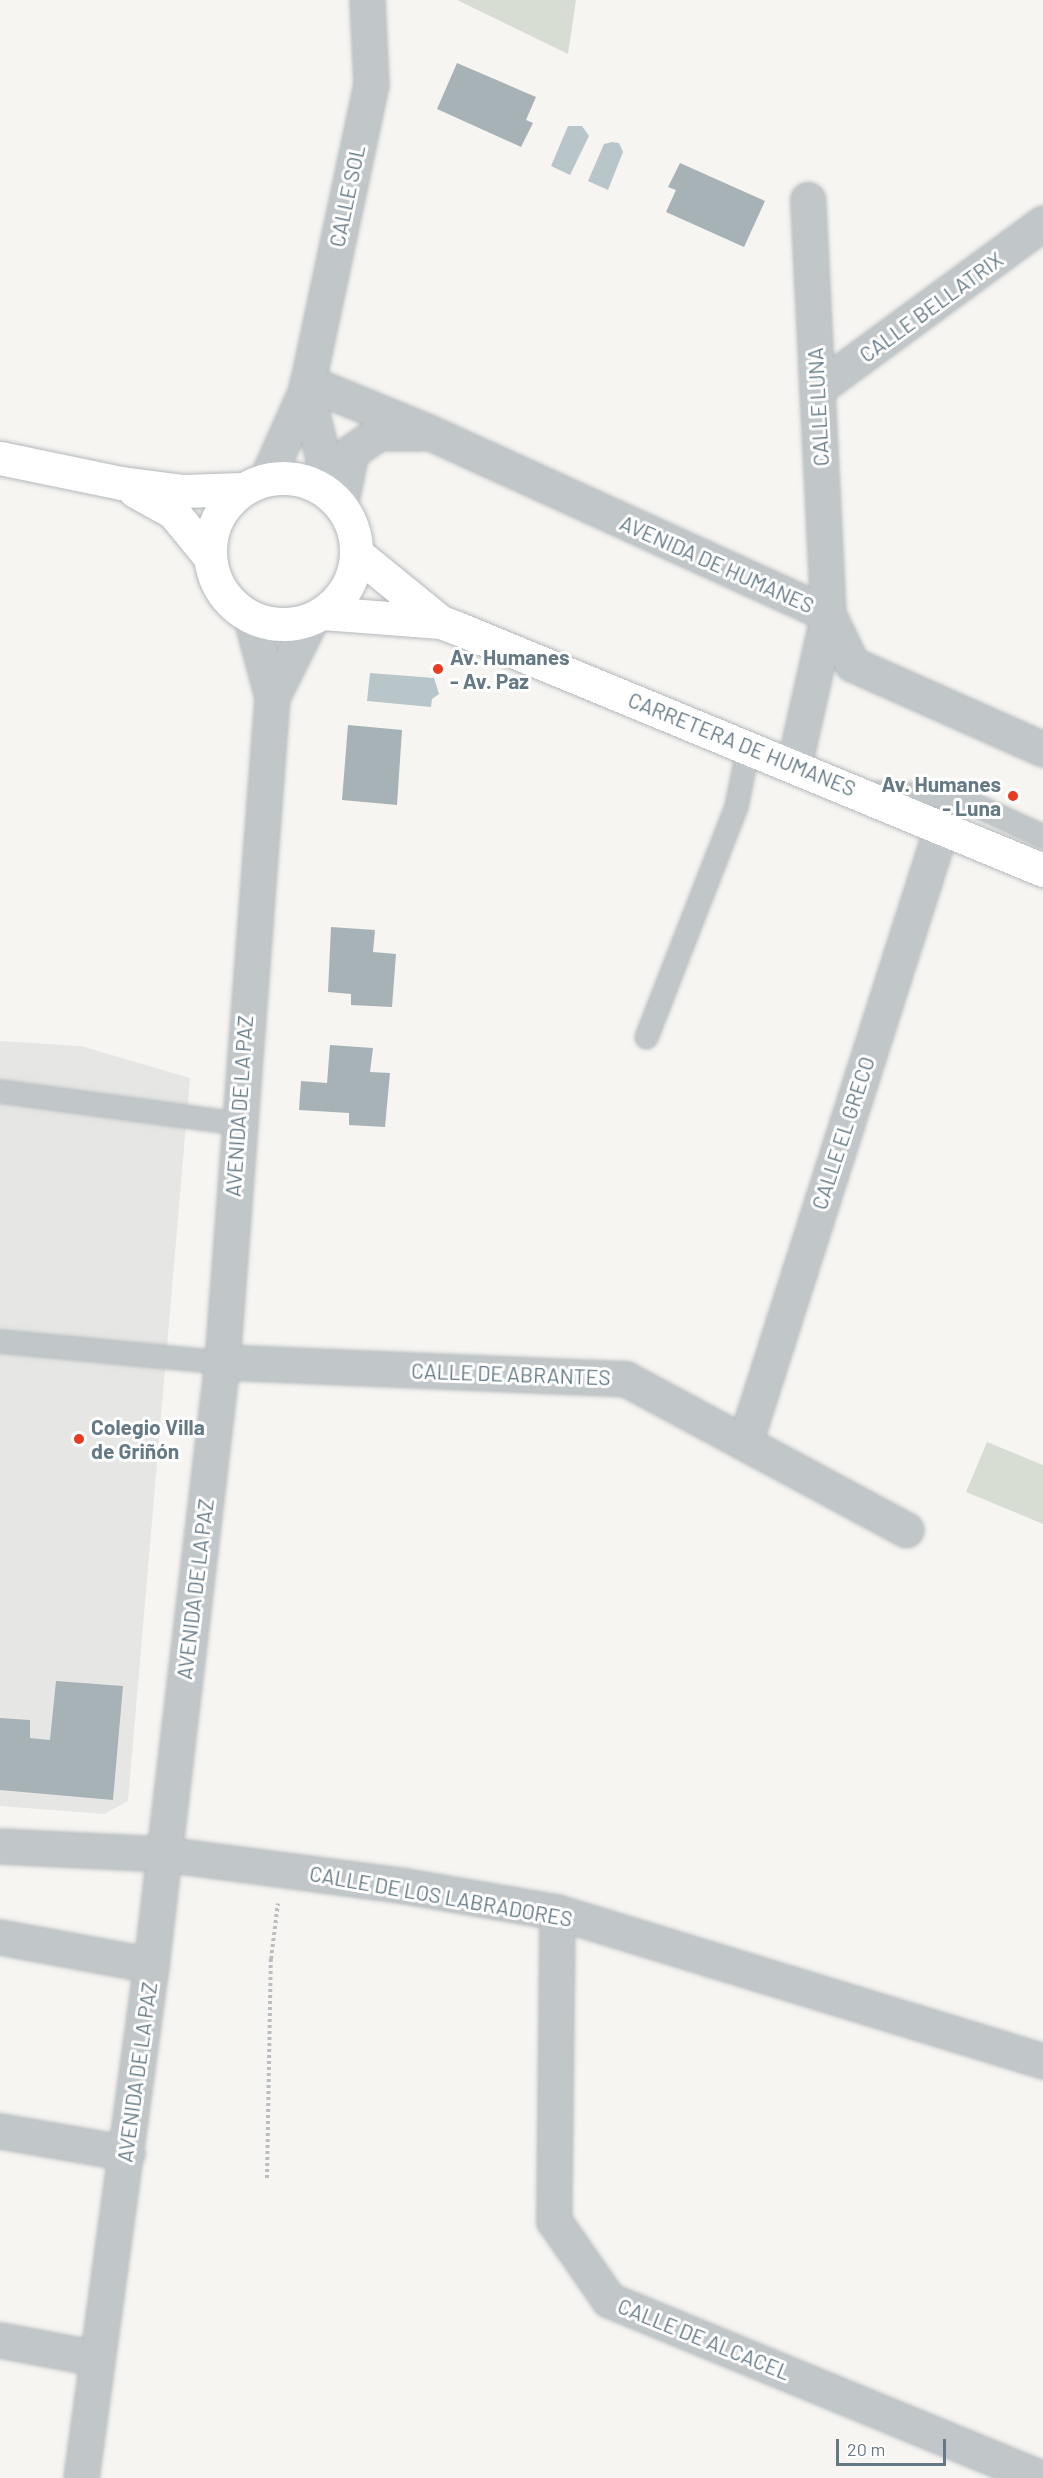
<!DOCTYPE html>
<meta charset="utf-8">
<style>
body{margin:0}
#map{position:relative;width:1043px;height:2478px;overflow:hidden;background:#f6f5f2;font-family:Barlow,sans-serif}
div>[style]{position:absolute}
.built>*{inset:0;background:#e6e7e5}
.green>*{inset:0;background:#d7ddd3}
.water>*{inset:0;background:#b8c6c9}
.building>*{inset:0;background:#a7b2b6}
.path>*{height:4px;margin-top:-2px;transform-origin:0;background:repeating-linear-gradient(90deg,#bbbec0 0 3px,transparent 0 6px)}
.roads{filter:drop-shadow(0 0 2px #b4b9bc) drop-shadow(0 0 2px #b4b9bc)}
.lane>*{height:21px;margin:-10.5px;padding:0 10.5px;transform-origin:10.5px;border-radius:10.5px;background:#c1c6c8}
.street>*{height:33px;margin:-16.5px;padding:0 16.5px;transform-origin:16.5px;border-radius:16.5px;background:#c1c6c8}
.primary>*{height:33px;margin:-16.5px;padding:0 16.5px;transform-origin:16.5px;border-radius:16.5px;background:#fff}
.primary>.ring{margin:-16.5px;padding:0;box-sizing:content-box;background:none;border:33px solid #fff;border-radius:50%}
.dots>*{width:16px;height:16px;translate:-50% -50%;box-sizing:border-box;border:3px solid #fff;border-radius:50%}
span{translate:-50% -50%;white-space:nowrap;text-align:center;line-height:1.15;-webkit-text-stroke:6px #fff;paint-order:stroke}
.street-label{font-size:21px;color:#647984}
.poi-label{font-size:21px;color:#647984;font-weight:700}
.left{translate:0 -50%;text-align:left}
.right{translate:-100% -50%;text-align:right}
.scale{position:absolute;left:836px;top:2439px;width:110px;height:27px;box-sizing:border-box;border:3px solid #647984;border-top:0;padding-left:8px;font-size:18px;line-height:21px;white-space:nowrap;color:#647984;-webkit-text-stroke:4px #fff;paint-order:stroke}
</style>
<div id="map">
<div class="built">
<i style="clip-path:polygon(0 1041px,81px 1046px,190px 1078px,128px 1801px,104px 1814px,0 1806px)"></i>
</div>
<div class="green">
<i style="clip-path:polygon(457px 0,576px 0,568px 54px)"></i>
<i style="clip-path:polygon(987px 1442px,1043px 1465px,1043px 1524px,966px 1492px)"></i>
</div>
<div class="water">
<i style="clip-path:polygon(568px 126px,582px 126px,589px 136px,570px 175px,551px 166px)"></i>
<i style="clip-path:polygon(612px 142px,619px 143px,623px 152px,608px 190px,588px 181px,604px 144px)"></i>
<i style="clip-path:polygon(370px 673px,434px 678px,439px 694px,432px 699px,431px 707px,367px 701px)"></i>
</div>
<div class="building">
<i style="clip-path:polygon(457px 63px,536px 97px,526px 120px,533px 123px,521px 147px,437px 109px)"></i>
<i style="clip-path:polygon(680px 163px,765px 201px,744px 247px,666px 212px,676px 190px,668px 187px)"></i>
<i style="clip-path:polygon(348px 725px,402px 730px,397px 805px,342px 800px)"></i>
<i style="clip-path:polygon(331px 927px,375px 930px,373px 952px,396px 954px,392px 1007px,351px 1005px,351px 994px,328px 992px)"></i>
<i style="clip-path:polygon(330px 1045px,373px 1048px,370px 1072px,390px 1073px,385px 1127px,349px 1125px,349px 1113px,299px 1110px,301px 1081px,327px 1083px)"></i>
<i style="clip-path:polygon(56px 1681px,123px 1686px,113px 1800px,0 1790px,0 1718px,30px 1720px,30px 1738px,50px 1740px)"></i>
</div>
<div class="path">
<i style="left:267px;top:2178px;width:219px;rotate:-89deg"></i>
<i style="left:271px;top:1959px;width:56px;rotate:-82.9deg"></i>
</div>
<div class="roads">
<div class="lane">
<i style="left:872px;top:792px;width:84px;rotate:2.7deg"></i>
<i style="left:956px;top:796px;width:96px;rotate:24.7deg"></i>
<i style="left:646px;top:1037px;width:248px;rotate:-68.7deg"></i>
<i style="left:736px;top:806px;width:60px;rotate:-78.5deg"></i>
<i style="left:0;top:1091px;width:239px;rotate:7.7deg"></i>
<i style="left:0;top:1341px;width:223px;rotate:5.4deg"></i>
</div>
<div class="street">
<i style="left:307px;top:382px;width:134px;rotate:22.4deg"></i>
<i style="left:431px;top:433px;width:436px;rotate:24.5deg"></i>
<i style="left:828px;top:614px;width:55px;rotate:64.4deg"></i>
<i style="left:852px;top:664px;width:209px;rotate:24deg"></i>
<i style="left:817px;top:389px;width:280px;rotate:-36.3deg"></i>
<i style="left:306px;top:390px;width:111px;rotate:76deg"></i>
<i style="left:266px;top:480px;width:98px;rotate:-66deg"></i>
<i style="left:306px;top:390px;width:313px;rotate:-78deg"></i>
<i style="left:371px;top:84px;width:84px;rotate:-92.7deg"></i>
<i style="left:340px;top:506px;width:55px;rotate:-78.5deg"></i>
<i style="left:351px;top:452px;width:33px;rotate:-35deg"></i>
<i style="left:378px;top:433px;width:42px"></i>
<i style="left:272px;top:697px;width:87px;rotate:-63.4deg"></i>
<i style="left:794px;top:765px;width:155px;rotate:-77.3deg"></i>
<i style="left:828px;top:614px;width:415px;rotate:-92.8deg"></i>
<i style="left:222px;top:1362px;width:404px;rotate:2.4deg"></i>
<i style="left:626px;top:1379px;width:318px;rotate:28.3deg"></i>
<i style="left:745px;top:1442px;width:647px;rotate:-72.27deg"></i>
<i style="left:0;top:1846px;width:164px;rotate:2.8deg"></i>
<i style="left:164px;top:1854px;width:244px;rotate:7.5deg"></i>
<i style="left:406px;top:1886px;width:153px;rotate:9.8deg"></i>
<i style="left:557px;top:1912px;width:508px;rotate:17.04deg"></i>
<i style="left:557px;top:1912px;width:309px;rotate:90.6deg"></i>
<i style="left:554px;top:2221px;width:96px;rotate:55.2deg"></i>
<i style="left:609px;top:2300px;width:466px;rotate:22.4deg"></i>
<i style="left:0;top:1937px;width:154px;rotate:10.5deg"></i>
<i style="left:0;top:2131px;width:129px;rotate:9.8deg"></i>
<i style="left:0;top:2340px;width:97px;rotate:10.7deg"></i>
<i style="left:81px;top:2478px;width:518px;rotate:-82.23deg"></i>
<i style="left:151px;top:1965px;width:607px;rotate:-83.28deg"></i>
<i style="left:222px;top:1362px;width:667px;rotate:-85.7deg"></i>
<i style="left:272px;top:697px;width:82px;rotate:-104.9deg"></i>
</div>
<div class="primary">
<i style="left:0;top:458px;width:124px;rotate:11.7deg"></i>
<i style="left:121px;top:483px;width:63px;rotate:7.4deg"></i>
<i style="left:183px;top:491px;width:60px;rotate:-1.9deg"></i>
<i class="ring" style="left:210px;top:478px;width:113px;height:113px"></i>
<i style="left:135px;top:491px;width:43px;rotate:28.9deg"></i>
<i style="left:173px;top:512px;width:57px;rotate:50.7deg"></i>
<i style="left:356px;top:553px;width:109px;rotate:39.1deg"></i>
<i style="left:323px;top:613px;width:118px;rotate:4.4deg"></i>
<i style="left:441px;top:622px;width:17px;rotate:21deg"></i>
<i style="left:457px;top:628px;width:634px;rotate:22.44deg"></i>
</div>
</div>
<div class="dots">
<i style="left:438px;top:669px;background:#e83b20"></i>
<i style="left:1013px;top:796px;background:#e83b20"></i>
<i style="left:79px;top:1439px;background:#e83b20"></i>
</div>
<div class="street-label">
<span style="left:347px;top:196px;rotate:-78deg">CALLE SOL</span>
<span style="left:931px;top:307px;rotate:-36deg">CALLE BELLATRIX</span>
<span style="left:818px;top:407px;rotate:-93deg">CALLE LUNA</span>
<span style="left:717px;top:564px;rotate:24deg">AVENIDA DE HUMANES</span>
<span style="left:742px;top:744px;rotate:22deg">CARRETERA DE HUMANES</span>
<span style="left:239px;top:1106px;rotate:-86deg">AVENIDA DE LA PAZ</span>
<span style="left:843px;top:1133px;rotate:-72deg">CALLE EL GRECO</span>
<span style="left:511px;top:1374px;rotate:2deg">CALLE DE ABRANTES</span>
<span style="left:195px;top:1589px;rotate:-83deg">AVENIDA DE LA PAZ</span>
<span style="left:441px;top:1896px;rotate:10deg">CALLE DE LOS LABRADORES</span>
<span style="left:137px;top:2072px;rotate:-82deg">AVENIDA DE LA PAZ</span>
<span style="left:704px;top:2339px;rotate:22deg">CALLE DE ALCACEL</span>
</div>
<div class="poi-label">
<span class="left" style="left:450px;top:669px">Av. Humanes<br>- Av. Paz</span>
<span class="right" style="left:1001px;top:796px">Av. Humanes<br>- Luna</span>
<span class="left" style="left:91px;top:1439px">Colegio Villa<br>de Griñón</span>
</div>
<div class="scale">20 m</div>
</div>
